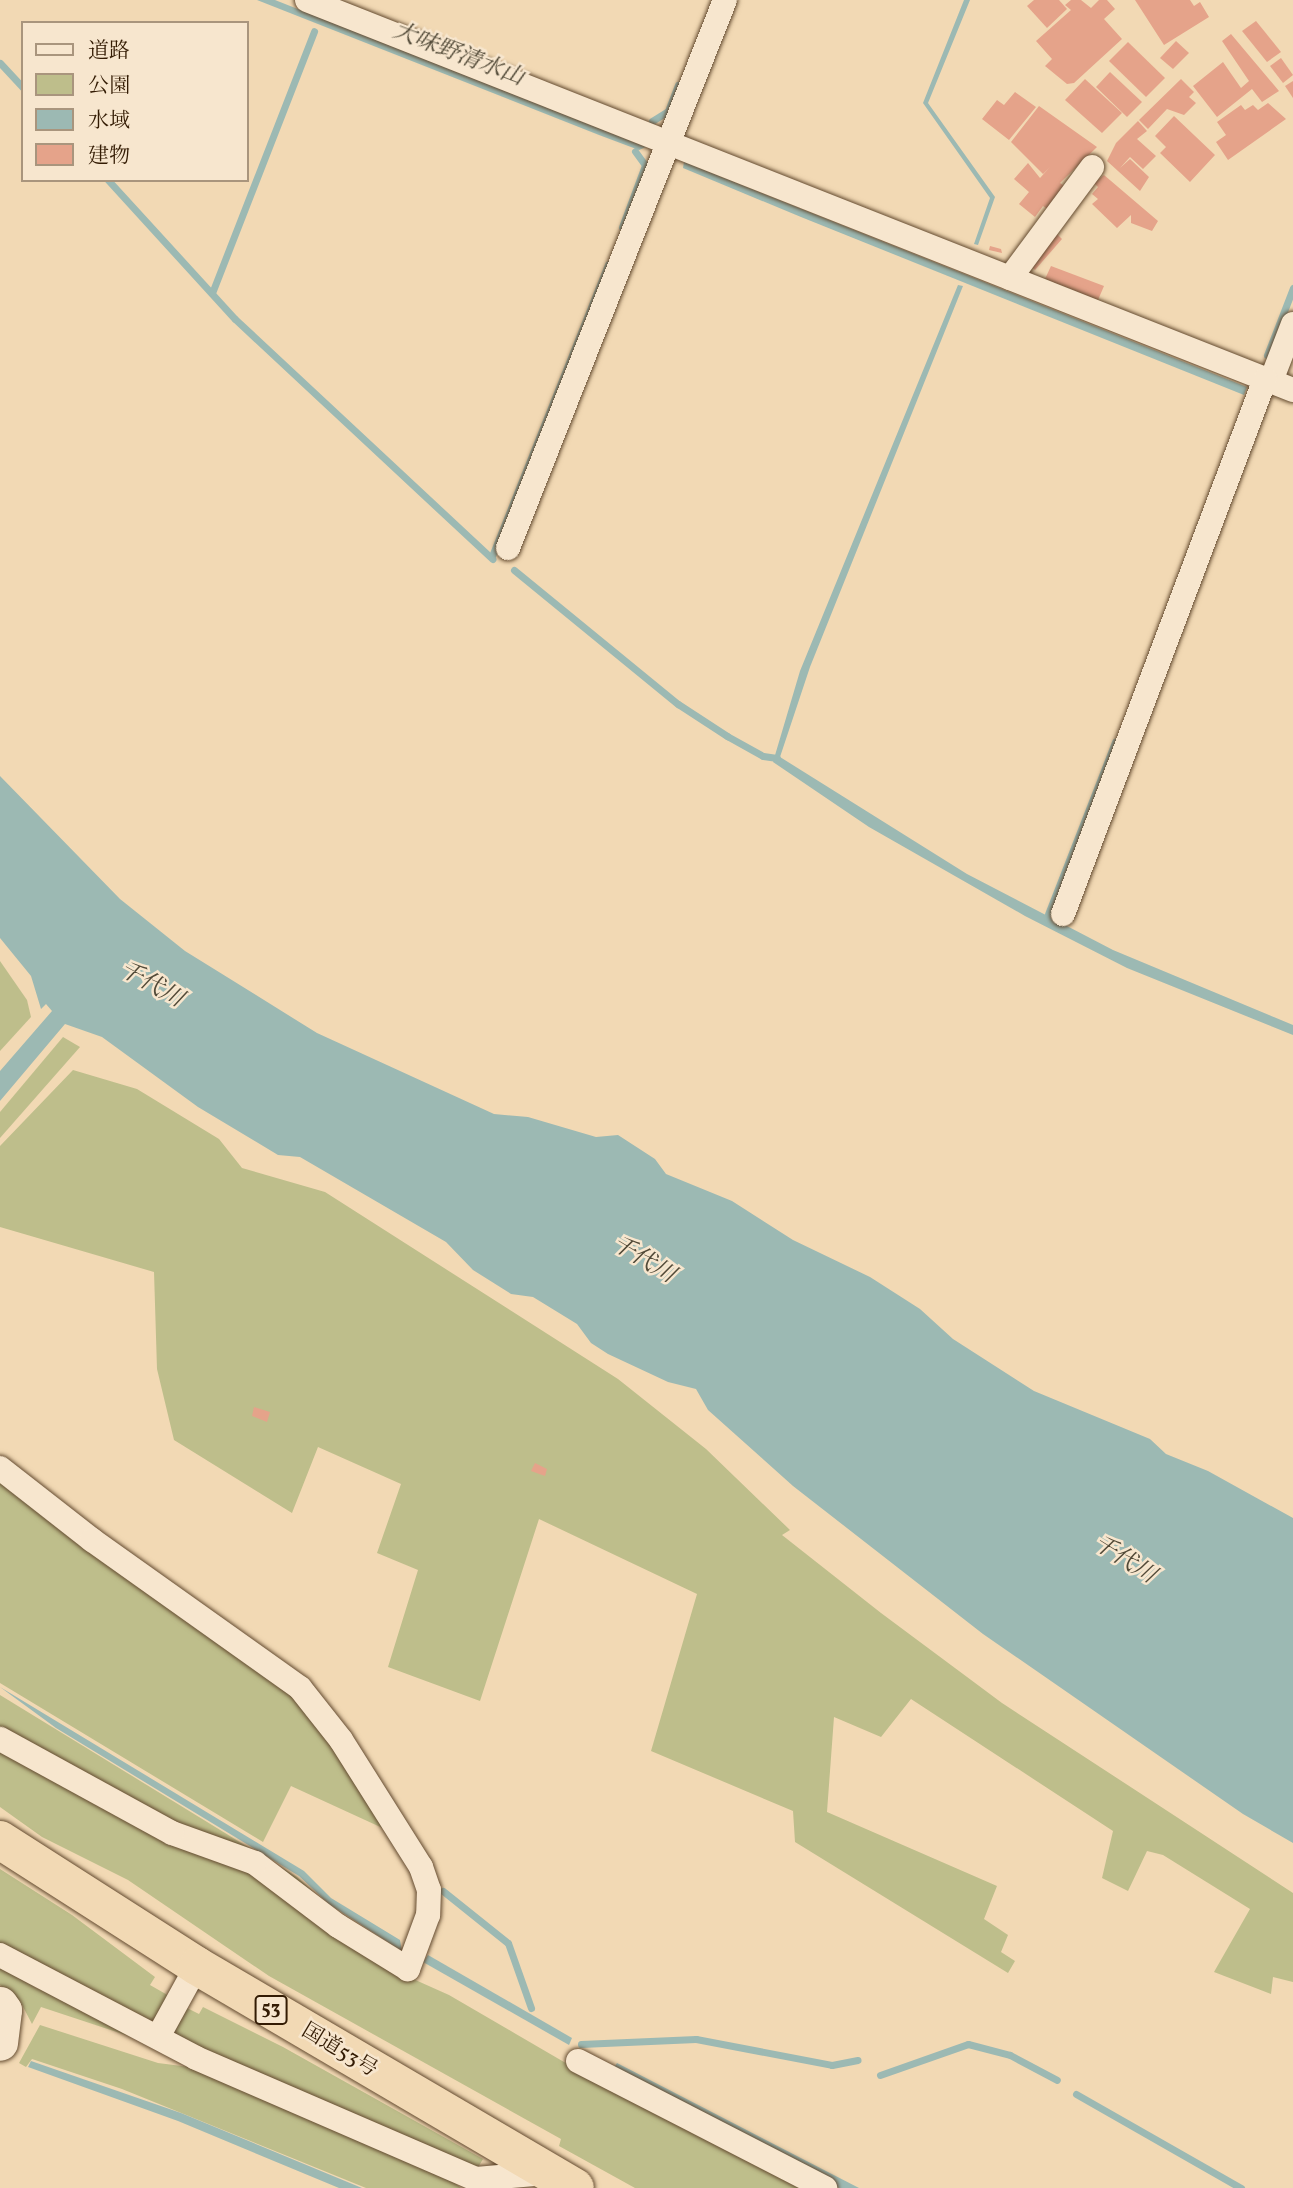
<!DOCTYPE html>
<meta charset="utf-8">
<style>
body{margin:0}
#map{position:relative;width:1293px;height:2188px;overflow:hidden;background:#f2d9b4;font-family:Vollkorn,"Noto Serif JP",serif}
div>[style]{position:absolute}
.green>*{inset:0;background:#bebe8b}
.water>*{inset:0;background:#9cb9b3}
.stream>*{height:7px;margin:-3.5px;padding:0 3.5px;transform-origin:3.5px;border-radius:3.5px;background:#9cb9b3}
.building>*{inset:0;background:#e5a38a}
.roads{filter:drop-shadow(0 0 2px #634a2f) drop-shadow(0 0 2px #634a2f)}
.street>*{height:24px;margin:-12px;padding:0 12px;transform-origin:12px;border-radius:12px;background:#f7e6ce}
.secondary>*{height:35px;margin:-17.5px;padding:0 17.5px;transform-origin:17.5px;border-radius:17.5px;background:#f7e6ce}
.highway>*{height:38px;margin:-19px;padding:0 19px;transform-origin:19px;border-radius:19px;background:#f2d9b4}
span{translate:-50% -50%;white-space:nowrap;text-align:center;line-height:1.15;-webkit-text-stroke:5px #f7e6ce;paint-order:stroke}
.shield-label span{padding:2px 5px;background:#f7e6ce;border:2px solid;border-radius:5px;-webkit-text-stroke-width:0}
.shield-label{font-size:19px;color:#331b03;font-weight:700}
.street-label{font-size:21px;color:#331b03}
.water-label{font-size:23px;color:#524a38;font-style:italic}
.legend{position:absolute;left:21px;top:21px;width:228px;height:161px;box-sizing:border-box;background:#f7e6ce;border:2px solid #a9957d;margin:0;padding:9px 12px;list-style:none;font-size:21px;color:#331b03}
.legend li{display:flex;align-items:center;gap:14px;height:35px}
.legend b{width:35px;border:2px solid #a9957d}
</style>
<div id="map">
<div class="green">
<i style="clip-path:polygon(0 961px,27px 1000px,31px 1017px,0 1051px)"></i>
<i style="clip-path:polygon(63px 1037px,80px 1047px,0 1138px,0 1112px)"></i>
<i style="clip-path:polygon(73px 1070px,137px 1089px,219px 1139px,242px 1168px,325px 1192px,618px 1379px,706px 1449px,790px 1530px,782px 1535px,881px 1613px,1002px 1703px,1293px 1893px,1293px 1982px,1273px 1977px,1271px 1994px,1214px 1972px,1250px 1909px,1163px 1855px,1147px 1851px,1128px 1891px,1102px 1878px,1113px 1831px,911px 1699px,881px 1737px,834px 1717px,827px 1812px,997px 1886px,984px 1919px,1008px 1935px,1001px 1952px,1015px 1961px,1008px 1973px,795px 1842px,793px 1811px,651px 1751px,697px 1594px,539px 1519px,480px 1701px,388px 1667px,418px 1570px,377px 1553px,401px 1484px,318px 1447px,292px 1513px,174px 1440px,157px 1369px,154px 1272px,0 1227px,0 1146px)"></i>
<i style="clip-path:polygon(0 1477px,297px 1697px,389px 1831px,291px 1786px,263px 1842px,0 1683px)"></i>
<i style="clip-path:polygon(0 1695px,297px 1877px,332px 1909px,0 1734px)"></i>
<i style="clip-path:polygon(0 1745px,221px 1851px,402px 1974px,449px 1995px,564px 2062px,813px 2188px,635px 2188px,559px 2146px,561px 2139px,269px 1976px,128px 1880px,42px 1837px,0 1807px)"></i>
<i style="clip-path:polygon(0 1869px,72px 1915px,155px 1977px,150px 1985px,171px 1997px,154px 2026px,0 1947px)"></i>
<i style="clip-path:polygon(0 1966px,36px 1988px,87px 2009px,144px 2041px,41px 2007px,32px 2024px,20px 2001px,0 1985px)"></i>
<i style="clip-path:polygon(181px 2005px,199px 2014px,203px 2007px,283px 2047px,483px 2159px,477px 2169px,211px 2057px,169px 2033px)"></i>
<i style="clip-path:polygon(40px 2025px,158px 2063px,205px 2069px,431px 2164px,461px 2188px,366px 2188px,122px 2089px,32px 2059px,26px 2067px,19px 2063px)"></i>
</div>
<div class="water">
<i style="clip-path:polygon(257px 0,275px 0,646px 147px,639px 150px,599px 135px)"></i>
<i style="clip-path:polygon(964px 0,970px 0,928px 103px,995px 197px,978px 245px,974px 244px,990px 198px,923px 103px)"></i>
<i style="clip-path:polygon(684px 162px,1247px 387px,1244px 395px,801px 217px,683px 168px)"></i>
<i style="clip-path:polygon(958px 285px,963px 286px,810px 667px,780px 757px,967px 874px,1113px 950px,1293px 1025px,1293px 1035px,1127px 968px,1025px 916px,869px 827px,773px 762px,800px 671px)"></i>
<i style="clip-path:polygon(0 776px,120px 899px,185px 951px,317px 1033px,494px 1114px,528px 1117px,596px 1137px,618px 1135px,655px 1159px,666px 1174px,732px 1201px,793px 1240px,870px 1277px,920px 1309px,953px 1339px,1034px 1391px,1150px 1439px,1166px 1454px,1208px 1471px,1293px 1518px,1293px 1843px,1243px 1814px,983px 1634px,793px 1486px,708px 1410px,696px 1389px,668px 1382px,608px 1354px,591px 1343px,577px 1324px,533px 1297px,511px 1294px,473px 1270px,446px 1242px,300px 1157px,278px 1155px,198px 1107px,102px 1037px,65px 1024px,0 1101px,0 1071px,52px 1011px,46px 1004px,41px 1009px,31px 976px,0 938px)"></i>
<i style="clip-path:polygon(0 1687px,304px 1871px,331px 1898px,400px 1940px,402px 1951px,329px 1904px,299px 1876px,56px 1728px)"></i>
<i style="clip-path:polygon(428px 1955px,572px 2038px,569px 2045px,423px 1962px)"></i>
<i style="clip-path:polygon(31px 2061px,181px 2113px,362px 2188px,339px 2188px,178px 2121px,28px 2067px)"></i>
<i style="clip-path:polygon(617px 2063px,859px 2188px,839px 2188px,612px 2070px)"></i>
</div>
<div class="stream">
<i style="left:0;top:63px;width:34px;rotate:47deg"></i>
<i style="left:652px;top:121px;width:19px;rotate:-32deg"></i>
<i style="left:668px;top:111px;width:28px;rotate:-69deg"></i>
<i style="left:108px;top:180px;width:188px;rotate:47.6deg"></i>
<i style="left:235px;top:319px;width:352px;rotate:43deg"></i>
<i style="left:622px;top:227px;width:66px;rotate:-69.6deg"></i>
<i style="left:645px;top:165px;width:17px;rotate:-126deg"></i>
<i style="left:212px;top:293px;width:281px;rotate:-68.7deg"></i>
<i style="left:1267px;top:355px;width:72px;rotate:-68.8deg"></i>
<i style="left:492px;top:556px;width:314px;rotate:-68.3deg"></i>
<i style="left:514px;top:570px;width:212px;rotate:39.3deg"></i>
<i style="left:678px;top:704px;width:59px;rotate:33.1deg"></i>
<i style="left:727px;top:736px;width:41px;rotate:29.1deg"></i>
<i style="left:763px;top:756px;width:14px;rotate:8deg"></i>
<i style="left:1048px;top:914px;width:185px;rotate:-68.7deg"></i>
<i style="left:443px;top:1891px;width:83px;rotate:38.7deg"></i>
<i style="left:508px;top:1943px;width:69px;rotate:70.5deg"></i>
<i style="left:581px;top:2044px;width:115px;rotate:-2.5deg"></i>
<i style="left:696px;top:2039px;width:138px;rotate:10.8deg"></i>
<i style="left:832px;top:2065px;width:26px;rotate:-11deg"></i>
<i style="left:880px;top:2075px;width:93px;rotate:-19.4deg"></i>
<i style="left:968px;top:2044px;width:43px;rotate:14.7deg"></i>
<i style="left:1010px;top:2055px;width:53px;rotate:28deg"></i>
<i style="left:1076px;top:2094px;width:190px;rotate:29.7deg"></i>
</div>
<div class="building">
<i style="clip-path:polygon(1034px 0,1059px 0,1067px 9px,1047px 28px,1027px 6px)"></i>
<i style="clip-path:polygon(1071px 0,1081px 0,1091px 8px,1099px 0,1107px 0,1115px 9px,1104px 19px,1122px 39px,1074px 83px,1067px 84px,1045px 66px,1052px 59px,1036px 41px,1071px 10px,1065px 5px)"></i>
<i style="clip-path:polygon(1135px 0,1190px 0,1194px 6px,1200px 2px,1209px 17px,1164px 45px)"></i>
<i style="clip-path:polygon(1256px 21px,1281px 52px,1267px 62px,1242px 31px)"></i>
<i style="clip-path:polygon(1231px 34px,1279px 91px,1262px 102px,1252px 89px,1217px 117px,1193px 86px,1223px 62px,1241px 88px,1249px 81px,1222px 41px)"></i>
<i style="clip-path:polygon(1176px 41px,1189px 53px,1173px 69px,1160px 58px)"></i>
<i style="clip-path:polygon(1128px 42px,1165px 78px,1146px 97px,1109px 61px)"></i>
<i style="clip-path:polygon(1281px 58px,1293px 75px,1283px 83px,1270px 66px)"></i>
<i style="clip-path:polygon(1110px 72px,1142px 102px,1127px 117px,1096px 87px)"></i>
<i style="clip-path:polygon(1085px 79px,1122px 113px,1102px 133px,1065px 100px)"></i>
<i style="clip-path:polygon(1181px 79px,1194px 92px,1189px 97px,1196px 103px,1184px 115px,1167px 109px,1148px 129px,1139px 120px)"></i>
<i style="clip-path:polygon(1293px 81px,1293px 98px,1285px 86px)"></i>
<i style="clip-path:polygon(1015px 92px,1036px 107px,1009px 140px,982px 119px,997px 100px,1004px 105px)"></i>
<i style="clip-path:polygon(1268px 103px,1286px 119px,1228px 160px,1216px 142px,1226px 135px,1217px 122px,1241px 105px,1245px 110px,1253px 105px,1258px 110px)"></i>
<i style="clip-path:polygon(1039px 106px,1097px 147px,1060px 183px,1067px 188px,1049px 210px,1043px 206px,1035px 217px,1019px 204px,1029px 192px,1014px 179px,1028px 163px,1040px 178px,1050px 167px,1043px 174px,1011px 142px)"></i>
<i style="clip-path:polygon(1174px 116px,1215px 155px,1190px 182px,1160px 153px,1166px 147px,1155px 136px)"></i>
<i style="clip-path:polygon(1138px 121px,1147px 131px,1137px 139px,1156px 156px,1143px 169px,1130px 157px,1120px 168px,1130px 159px,1149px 177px,1140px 191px,1107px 161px,1116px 143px)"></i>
<i style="clip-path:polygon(1104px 175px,1158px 221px,1152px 231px,1131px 223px,1131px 215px,1117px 228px,1092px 204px,1098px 199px,1092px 194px,1098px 187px,1094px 183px)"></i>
<i style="clip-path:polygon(1056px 233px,1062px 239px,1035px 270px,1029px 265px)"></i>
<i style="clip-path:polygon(990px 246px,1001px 249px,1002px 253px,989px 250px)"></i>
<i style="clip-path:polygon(1051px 266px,1104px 286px,1098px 300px,1045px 279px)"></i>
<i style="clip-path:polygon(254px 1407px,270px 1412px,267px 1422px,252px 1416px)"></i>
<i style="clip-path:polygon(535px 1463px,547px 1469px,545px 1476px,531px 1471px)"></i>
</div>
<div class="roads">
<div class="street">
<i style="left:307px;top:0;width:1060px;rotate:21.58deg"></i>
<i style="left:1010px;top:278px;width:138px;rotate:-53.5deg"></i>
<i style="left:1271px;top:381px;width:61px;rotate:-68.9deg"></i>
<i style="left:508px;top:548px;width:589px;rotate:-68.4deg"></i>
<i style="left:1063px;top:914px;width:572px;rotate:-69.31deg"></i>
<i style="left:0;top:1468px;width:117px;rotate:38deg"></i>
<i style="left:92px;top:1540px;width:255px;rotate:35.4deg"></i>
<i style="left:300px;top:1688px;width:66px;rotate:51.7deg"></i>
<i style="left:341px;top:1740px;width:150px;rotate:57.8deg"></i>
<i style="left:421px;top:1867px;width:24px;rotate:71deg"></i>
<i style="left:429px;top:1890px;width:25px;rotate:92deg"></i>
<i style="left:428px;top:1915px;width:58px;rotate:110.3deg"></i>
<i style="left:408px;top:1969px;width:82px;rotate:-148.4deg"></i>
<i style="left:338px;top:1926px;width:104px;rotate:-142.8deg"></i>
<i style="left:255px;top:1863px;width:88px;rotate:-160.1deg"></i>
<i style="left:172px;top:1833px;width:196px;rotate:-151.3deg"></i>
<i style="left:0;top:1955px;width:221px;rotate:27.7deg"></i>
<i style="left:196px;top:2058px;width:305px;rotate:23.4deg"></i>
<i style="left:476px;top:2179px;width:70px;rotate:-4.9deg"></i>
<i style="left:159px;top:2035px;width:79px;rotate:-61.2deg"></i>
<i style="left:578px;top:2061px;width:278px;rotate:27.2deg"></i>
</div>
<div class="secondary">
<i style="left:0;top:2004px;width:7px;rotate:56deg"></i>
<i style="left:4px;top:2010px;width:33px;rotate:97deg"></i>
</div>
<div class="highway">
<i style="left:0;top:1840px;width:234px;rotate:32.6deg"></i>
<i style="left:197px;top:1966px;width:438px;rotate:30.4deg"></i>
</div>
</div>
<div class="shield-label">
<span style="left:271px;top:2010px">53</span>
</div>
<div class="street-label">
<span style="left:339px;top:2051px;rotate:31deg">国道53号</span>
</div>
<div class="water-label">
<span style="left:458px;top:55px;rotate:21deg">大味野清水山</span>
<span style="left:151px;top:985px;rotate:29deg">千代川</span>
<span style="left:643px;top:1260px;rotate:31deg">千代川</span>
<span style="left:1124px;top:1560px;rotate:32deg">千代川</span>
</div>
<ul class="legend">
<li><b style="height:9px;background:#f7e6ce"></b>道路</li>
<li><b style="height:19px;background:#bebe8b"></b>公園</li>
<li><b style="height:19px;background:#9cb9b3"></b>水域</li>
<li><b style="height:19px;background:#e5a38a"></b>建物</li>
</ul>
</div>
